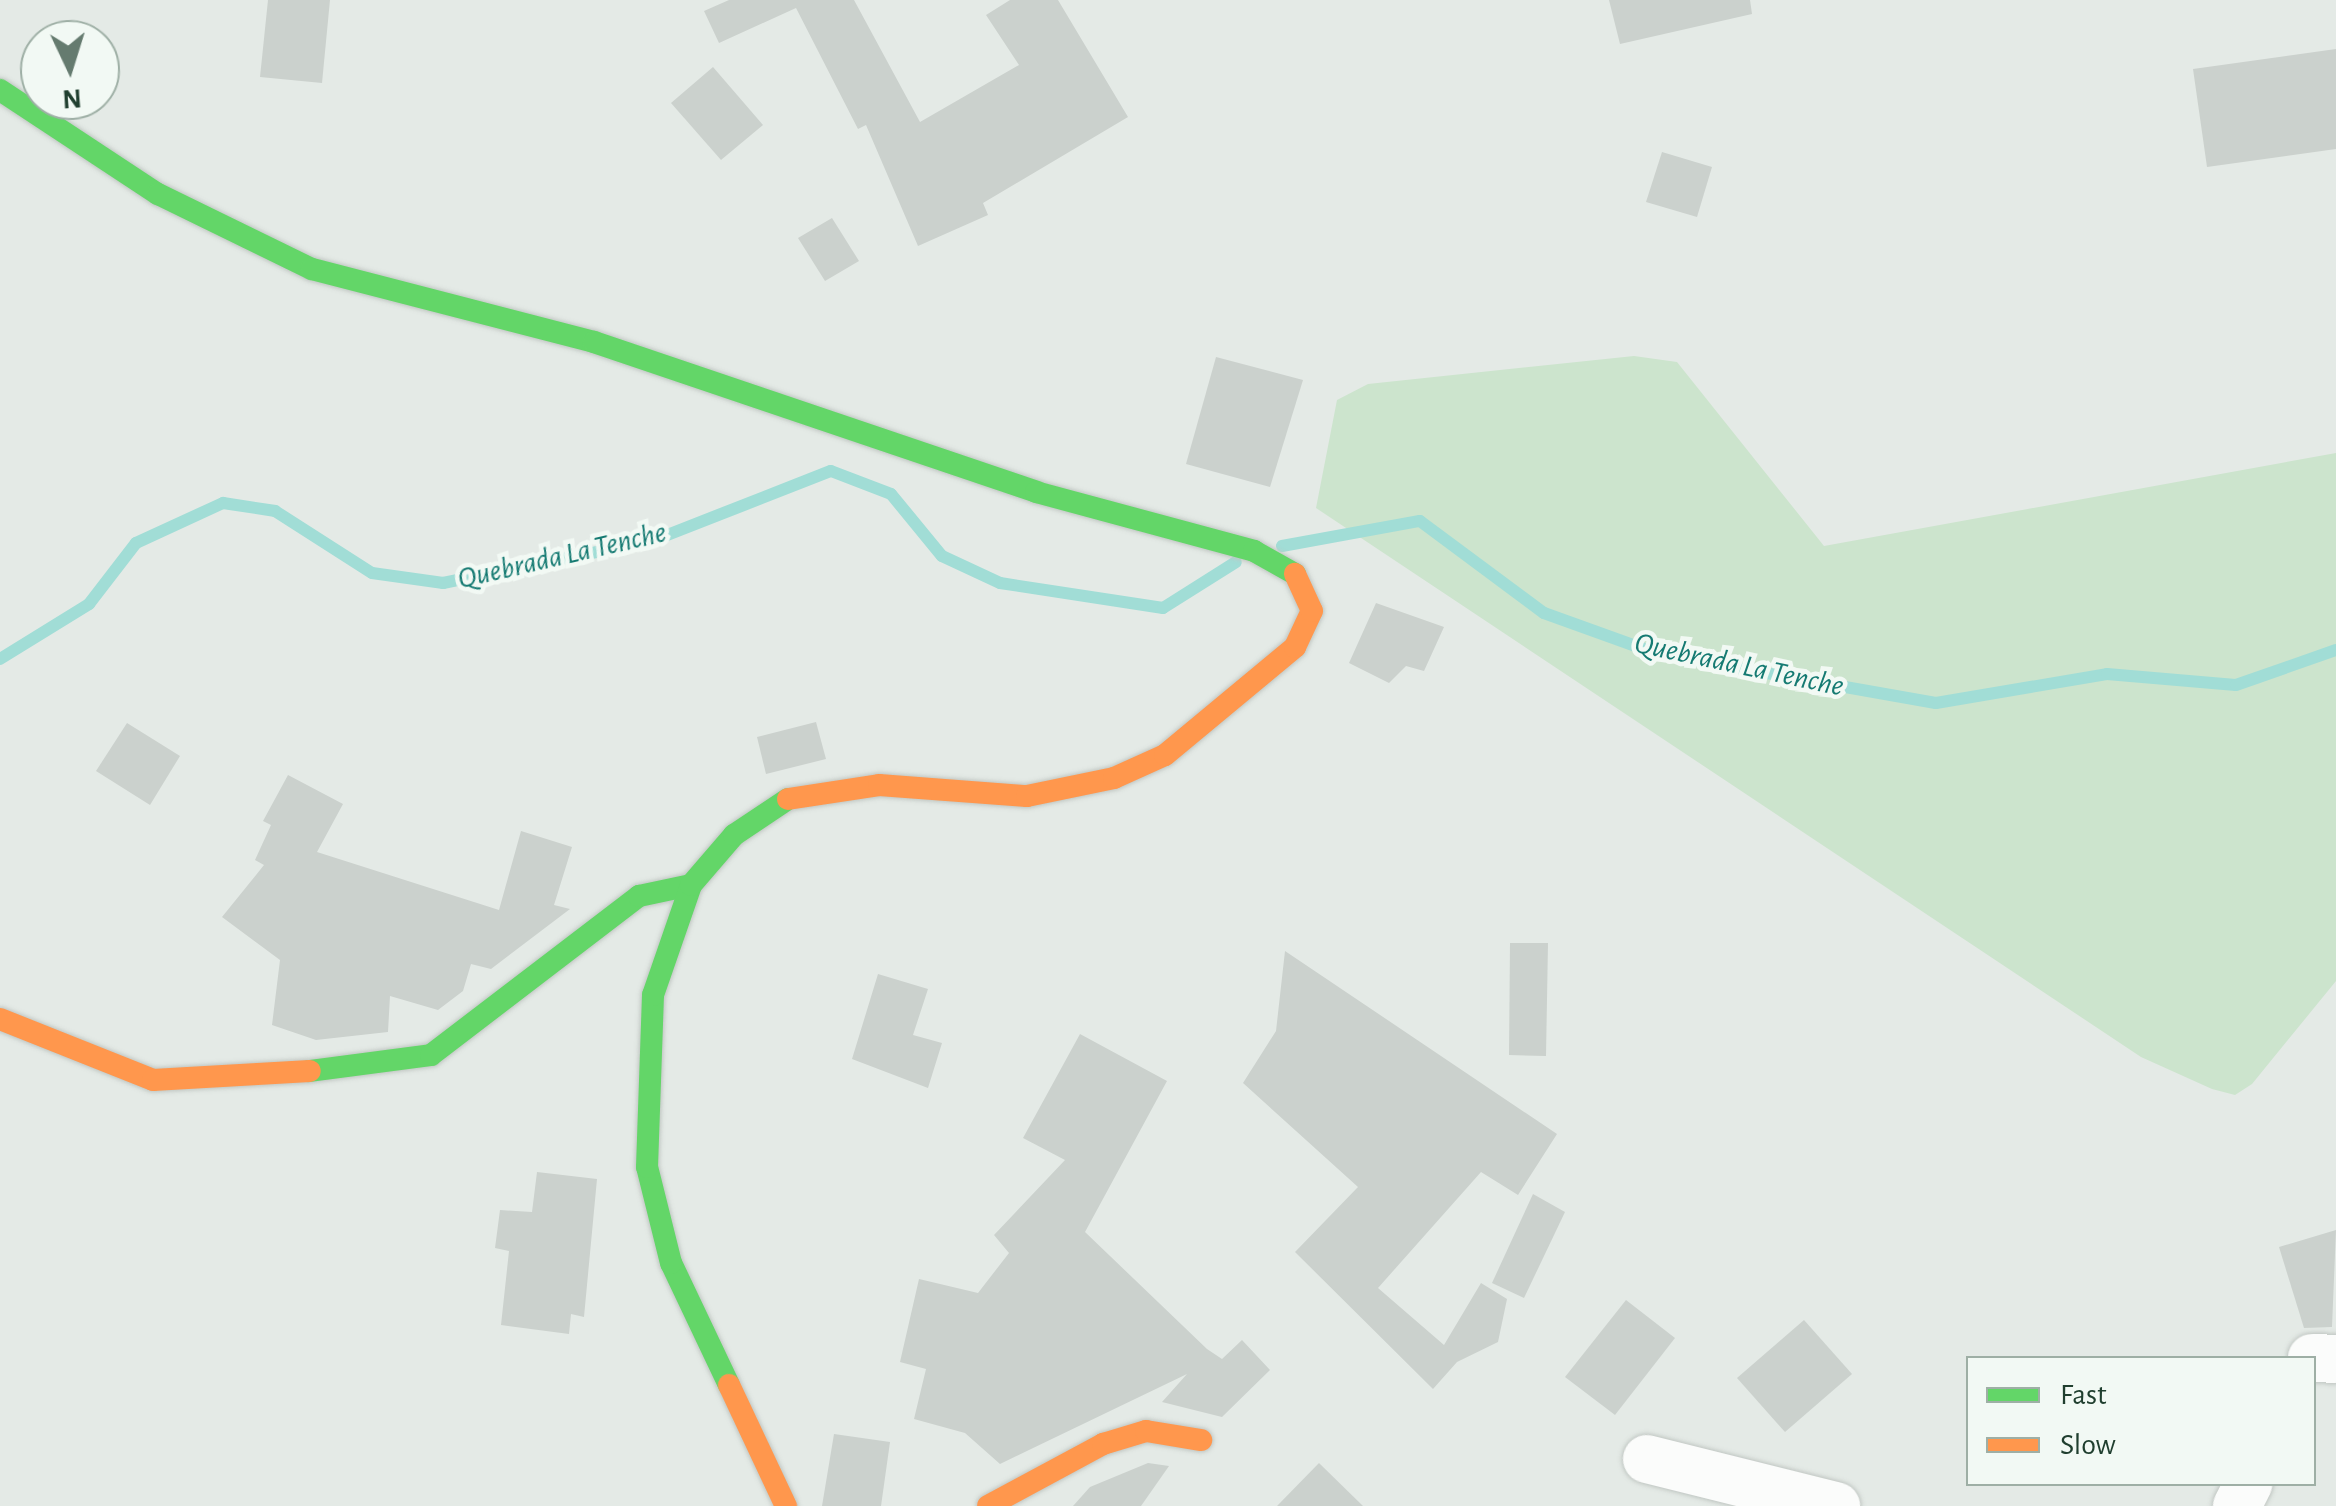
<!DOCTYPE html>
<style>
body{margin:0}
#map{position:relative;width:2336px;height:1506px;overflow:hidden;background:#e4eae6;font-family:"Alegreya Sans",sans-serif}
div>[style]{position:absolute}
.green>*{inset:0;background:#cce4cd}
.stream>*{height:12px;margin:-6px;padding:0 6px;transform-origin:6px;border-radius:6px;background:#a1ddd6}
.building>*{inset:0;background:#cbd1cd}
.roads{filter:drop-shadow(0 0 2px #c1c7c3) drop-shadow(0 0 2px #c1c7c3)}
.street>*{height:48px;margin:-24px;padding:0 24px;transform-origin:24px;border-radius:24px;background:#fbfcfb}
.fast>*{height:22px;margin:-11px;padding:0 11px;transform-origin:11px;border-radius:11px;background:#63d668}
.slow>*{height:22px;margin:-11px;padding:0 11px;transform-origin:11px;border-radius:11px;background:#ff974d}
span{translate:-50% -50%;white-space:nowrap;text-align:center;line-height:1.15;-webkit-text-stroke:9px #f2f9f4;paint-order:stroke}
.water-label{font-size:30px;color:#157a72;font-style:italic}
.legend{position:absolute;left:1966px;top:1356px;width:350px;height:130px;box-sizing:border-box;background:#f2f9f4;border:2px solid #9eafa5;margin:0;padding:12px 18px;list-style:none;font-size:30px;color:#203f2f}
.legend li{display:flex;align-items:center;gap:20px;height:50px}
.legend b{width:50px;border:2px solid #9eafa5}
.north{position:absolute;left:20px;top:20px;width:100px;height:100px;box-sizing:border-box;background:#f2f9f4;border:2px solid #9eafa5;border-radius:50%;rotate:176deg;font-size:28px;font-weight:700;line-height:40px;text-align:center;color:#203f2f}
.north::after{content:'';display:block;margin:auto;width:35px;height:45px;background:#657b6f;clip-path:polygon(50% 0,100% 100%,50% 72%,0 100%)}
</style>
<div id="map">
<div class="green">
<i style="clip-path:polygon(1634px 356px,1677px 362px,1824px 546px,2336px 453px,2336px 981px,2252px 1084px,2235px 1095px,2212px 1089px,2141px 1057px,1316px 508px,1337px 400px,1368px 384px)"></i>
</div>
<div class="stream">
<i style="left:1282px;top:546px;width:140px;rotate:-10.3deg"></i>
<i style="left:1420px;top:521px;width:154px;rotate:36.6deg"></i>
<i style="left:1544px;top:613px;width:121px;rotate:19.8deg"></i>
<i style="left:1658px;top:654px;width:282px;rotate:10deg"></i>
<i style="left:1936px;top:703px;width:173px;rotate:-9.6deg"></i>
<i style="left:2107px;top:674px;width:129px;rotate:4.9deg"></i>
<i style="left:2236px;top:685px;width:106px;rotate:-19.3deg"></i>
<i style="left:0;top:659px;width:105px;rotate:-31.7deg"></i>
<i style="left:89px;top:604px;width:77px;rotate:-52.4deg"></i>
<i style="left:136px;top:543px;width:96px;rotate:-24.7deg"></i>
<i style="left:223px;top:503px;width:53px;rotate:8.7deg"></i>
<i style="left:275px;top:511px;width:115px;rotate:32.6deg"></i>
<i style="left:372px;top:573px;width:72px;rotate:8deg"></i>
<i style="left:443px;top:583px;width:213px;rotate:-11.4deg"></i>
<i style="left:652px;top:541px;width:192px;rotate:-21.4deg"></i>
<i style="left:831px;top:471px;width:64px;rotate:21deg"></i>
<i style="left:891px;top:494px;width:80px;rotate:50.6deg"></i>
<i style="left:942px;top:556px;width:64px;rotate:25deg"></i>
<i style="left:1000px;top:583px;width:165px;rotate:8.7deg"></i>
<i style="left:1163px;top:608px;width:86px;rotate:-32.2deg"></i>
</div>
<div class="building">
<i style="clip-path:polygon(268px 0,330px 0,322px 83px,260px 77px)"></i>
<i style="clip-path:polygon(729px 0,854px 0,920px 122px,1019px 65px,986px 15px,1010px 0,1058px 0,1128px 117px,983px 203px,988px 215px,918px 246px,866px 125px,858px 129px,796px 8px,719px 43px,704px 11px)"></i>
<i style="clip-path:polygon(1609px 0,1750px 0,1752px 14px,1620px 44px)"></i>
<i style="clip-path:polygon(2336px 49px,2336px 149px,2207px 167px,2193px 69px)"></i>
<i style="clip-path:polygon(713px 67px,763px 125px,721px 160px,671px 103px)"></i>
<i style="clip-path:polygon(1662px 152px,1712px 167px,1697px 217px,1646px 202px)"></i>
<i style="clip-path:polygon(832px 218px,859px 261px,825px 281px,798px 238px)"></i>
<i style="clip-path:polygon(1216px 357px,1303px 380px,1270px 487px,1186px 464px)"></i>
<i style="clip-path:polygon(1376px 603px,1444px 627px,1424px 671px,1406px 666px,1389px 683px,1349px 663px)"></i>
<i style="clip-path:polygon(816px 722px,826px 759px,766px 774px,757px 737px)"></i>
<i style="clip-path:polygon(127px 723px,180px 756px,150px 805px,96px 771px)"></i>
<i style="clip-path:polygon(288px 775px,343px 804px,317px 852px,499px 910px,521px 831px,572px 847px,554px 905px,570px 909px,491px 969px,471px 964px,463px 991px,438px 1010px,390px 996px,388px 1032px,316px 1040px,272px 1025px,280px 960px,222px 917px,264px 865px,255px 860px,271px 825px,263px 821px)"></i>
<i style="clip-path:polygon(1510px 943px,1548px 943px,1546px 1056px,1509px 1055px)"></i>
<i style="clip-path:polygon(1285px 951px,1557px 1134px,1518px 1195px,1481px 1172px,1378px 1288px,1444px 1345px,1481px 1283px,1507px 1299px,1498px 1342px,1457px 1362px,1433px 1389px,1295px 1252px,1358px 1187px,1243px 1083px,1276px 1031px)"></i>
<i style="clip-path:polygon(878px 974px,928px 989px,913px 1035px,942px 1043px,928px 1088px,852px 1059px)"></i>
<i style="clip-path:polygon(1080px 1034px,1167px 1081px,1085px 1232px,1207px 1349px,1222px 1359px,1242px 1340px,1270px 1370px,1222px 1417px,1162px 1402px,1187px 1374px,1000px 1464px,965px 1433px,914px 1419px,926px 1369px,900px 1362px,919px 1279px,978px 1293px,1009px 1253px,994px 1235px,1065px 1160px,1023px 1138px)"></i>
<i style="clip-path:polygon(537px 1172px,597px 1179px,584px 1317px,571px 1314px,569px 1334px,501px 1325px,509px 1251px,495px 1248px,500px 1210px,532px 1212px)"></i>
<i style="clip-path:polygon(1533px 1194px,1565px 1212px,1524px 1298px,1492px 1283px)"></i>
<i style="clip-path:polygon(2336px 1230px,2332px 1327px,2304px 1328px,2279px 1247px)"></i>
<i style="clip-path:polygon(1626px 1300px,1675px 1338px,1615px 1415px,1565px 1377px)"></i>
<i style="clip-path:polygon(1804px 1320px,1852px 1374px,1785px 1432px,1737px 1378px)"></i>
<i style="clip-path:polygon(834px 1434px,890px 1442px,881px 1506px,822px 1506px)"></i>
<i style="clip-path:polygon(1148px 1463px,1169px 1466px,1141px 1506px,1073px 1506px,1090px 1487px)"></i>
<i style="clip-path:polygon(1319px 1463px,1363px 1506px,1277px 1506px)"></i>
</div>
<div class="roads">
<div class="street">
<i style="left:2312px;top:1358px;width:24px;rotate:2deg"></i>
<i style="left:1647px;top:1459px;width:195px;rotate:14deg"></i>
<i style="left:2237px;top:1506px;width:25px;rotate:-63deg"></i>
</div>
<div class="fast">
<i style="left:0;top:90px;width:189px;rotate:33.4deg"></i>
<i style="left:158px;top:194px;width:171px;rotate:26deg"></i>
<i style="left:312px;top:269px;width:291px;rotate:14.5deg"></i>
<i style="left:594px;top:342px;width:467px;rotate:18.7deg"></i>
<i style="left:1036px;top:492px;width:226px;rotate:15.1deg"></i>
<i style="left:1254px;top:551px;width:47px;rotate:29.3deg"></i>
<i style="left:310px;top:1071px;width:122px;rotate:-7.5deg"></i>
<i style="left:431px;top:1055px;width:262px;rotate:-37.4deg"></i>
<i style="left:639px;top:896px;width:53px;rotate:-11.9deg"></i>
<i style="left:729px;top:1385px;width:135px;rotate:-115.4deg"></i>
<i style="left:671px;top:1263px;width:99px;rotate:-104deg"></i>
<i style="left:647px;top:1167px;width:172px;rotate:-88deg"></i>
<i style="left:653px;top:995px;width:116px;rotate:-70.9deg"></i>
<i style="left:691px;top:885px;width:66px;rotate:-49.3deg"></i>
<i style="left:734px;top:835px;width:65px;rotate:-33.7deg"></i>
</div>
<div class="slow">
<i style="left:788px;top:799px;width:92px;rotate:-8.7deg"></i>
<i style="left:879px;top:785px;width:148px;rotate:4.3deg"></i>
<i style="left:1027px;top:796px;width:89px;rotate:-11.7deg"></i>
<i style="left:1114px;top:778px;width:56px;rotate:-24.3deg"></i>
<i style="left:1165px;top:755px;width:169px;rotate:-39.7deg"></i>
<i style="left:1295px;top:647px;width:40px;rotate:-65deg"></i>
<i style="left:1312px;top:611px;width:41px;rotate:-114.7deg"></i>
<i style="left:0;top:1019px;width:165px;rotate:21.7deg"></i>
<i style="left:153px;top:1080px;width:157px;rotate:-3.3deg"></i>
<i style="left:729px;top:1385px;width:134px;rotate:64.8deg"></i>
<i style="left:988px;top:1506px;width:131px;rotate:-28.3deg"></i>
<i style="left:1103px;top:1444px;width:45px;rotate:-16.8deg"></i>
<i style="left:1146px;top:1431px;width:56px;rotate:9.3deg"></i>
</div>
</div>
<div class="water-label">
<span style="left:562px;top:556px;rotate:-13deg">Quebrada La Tenche</span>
<span style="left:1739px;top:665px;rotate:12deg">Quebrada La Tenche</span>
</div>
<ul class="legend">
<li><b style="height:12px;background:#63d668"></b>Fast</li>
<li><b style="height:12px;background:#ff974d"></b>Slow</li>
</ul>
<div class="north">N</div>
</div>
